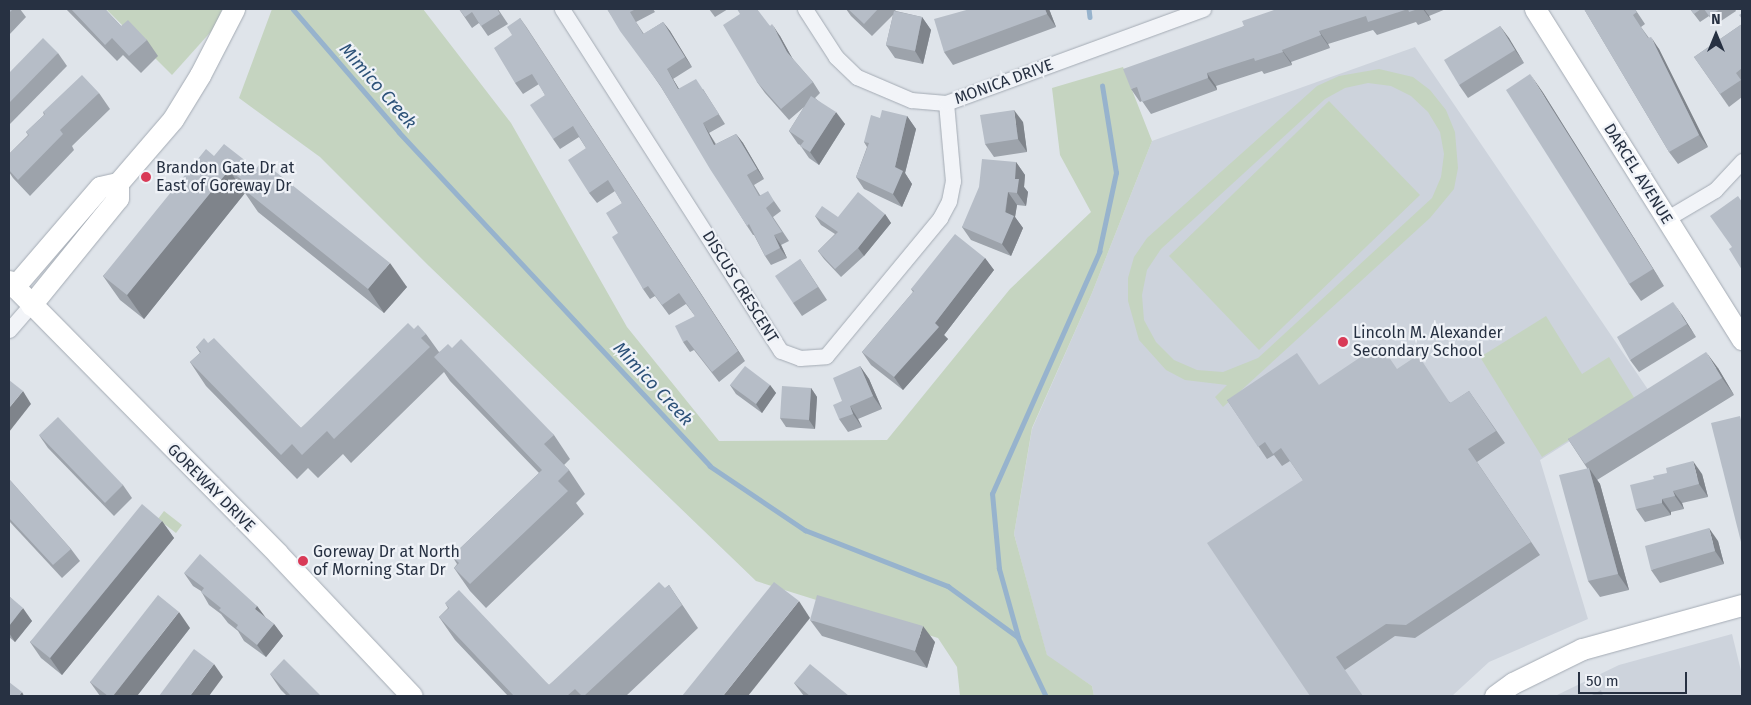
<!DOCTYPE html>
<style>
body{margin:0}
#map{position:relative;width:1751px;height:705px;overflow:hidden;background:#dfe4ea;font-family:"Fira Sans",sans-serif}
div>[style]{position:absolute}
.built>*{inset:0;background:#cdd3dc}
.green>*{inset:0;background:#c5d4c0}
.stream>*{height:4.5px;margin:-2.25px;padding:0 2.25px;transform-origin:2.25px;border-radius:2.25px;background:#97b3cd}
.roads{filter:drop-shadow(0 0 1px #a4abb4) drop-shadow(0 0 1px #a4abb4)}
.street>*{height:15px;margin:-7.5px;padding:0 7.5px;transform-origin:7.5px;border-radius:7.5px;background:#f2f4f8}
.secondary>*{height:21px;margin:-10.5px;padding:0 10.5px;transform-origin:10.5px;border-radius:10.5px;background:#fff}
.wall>*{inset:0;background:#9da3ab}
.shaded-wall>*{inset:0;background:#7f848b}
.building>*{inset:0;background:#b6bdc7}
.dots>*{width:14px;height:14px;translate:-50% -50%;box-sizing:border-box;border:2px solid #eff2f7;border-radius:50%}
span{translate:-50% -50%;white-space:nowrap;text-align:center;line-height:1.15;-webkit-text-stroke:4.5px #eff2f7;paint-order:stroke}
.street-label{font-size:16px;color:#273142}
.poi-label{font-size:16px;color:#273142}
.left{translate:0 -50%;text-align:left}
.water-label{font-size:18px;color:#2d5279;font-style:italic}
.frame{position:absolute;inset:0;border:10px solid #273142;pointer-events:none}
.north{position:absolute;left:1691px;top:10px;width:50px;height:50px;-webkit-text-stroke:4px #eff2f7;paint-order:stroke;rotate:0deg;font-size:14px;font-weight:700;line-height:20px;text-align:center;color:#273142}
.north::after{content:'';display:block;margin:auto;width:18px;height:22px;background:#273142;clip-path:polygon(50% 0,100% 100%,50% 72%,0 100%)}
.scale{position:absolute;left:1578px;top:672px;width:109px;height:22px;box-sizing:border-box;border:2px solid #273142;border-top:0;padding-left:6px;font-size:15px;line-height:18px;white-space:nowrap;color:#273142;-webkit-text-stroke:4px #eff2f7;paint-order:stroke}
</style>
<div id="map">
<div class="built">
<i style="clip-path:polygon(1415px 47px,1649px 391px,1540px 460px,1588px 619px,1489px 662px,1452px 696px,1094px 696px,1092px 686px,1047px 656px,1014px 534px,1032px 429px,1092px 293px,1152px 141px)"></i>
<i style="clip-path:polygon(1732px 634px,1742px 675px,1742px 696px,1555px 696px,1619px 665px)"></i>
</div>
<div class="green">
<i style="clip-path:polygon(106px 9px,222px 9px,216px 26px,172px 75px)"></i>
<i style="clip-path:polygon(272px 9px,423px 9px,511px 123px,627px 327px,719px 441px,887px 440px,1010px 289px,1091px 212px,1060px 155px,1052px 88px,1123px 67px,1152px 141px,1092px 293px,1032px 428px,1014px 534px,1047px 655px,1092px 686px,1094px 696px,960px 696px,957px 667px,938px 638px,756px 581px,429px 266px,320px 157px,239px 98px)"></i>
<i style="clip-path:polygon(evenodd,1379px 69px,1413px 77px,1430px 90px,1446px 110px,1455px 132px,1458px 168px,1454px 189px,1430px 218px,1223px 407px,1215px 397px,1227px 385px,1185px 380px,1166px 370px,1139px 340px,1128px 301px,1128px 278px,1134px 257px,1147px 238px,1317px 86px,1339px 76px,1379px 69px,1368px 83px,1391px 86px,1411px 96px,1428px 112px,1440px 132px,1444px 154px,1441px 177px,1432px 198px,1258px 358px,1223px 372px,1197px 370px,1174px 360px,1156px 342px,1144px 320px,1142px 295px,1147px 270px,1161px 249px,1325px 99px,1345px 88px,1368px 83px)"></i>
<i style="clip-path:polygon(1329px 101px,1420px 195px,1259px 350px,1169px 256px)"></i>
<i style="clip-path:polygon(1546px 316px,1582px 374px,1609px 357px,1635px 399px,1542px 457px,1480px 357px)"></i>
<i style="clip-path:polygon(164px 511px,182px 525px,176px 533px,158px 519px)"></i>
</div>
<div class="stream">
<i style="left:293px;top:9px;width:162px;rotate:49.2deg"></i>
<i style="left:399px;top:132px;width:456px;rotate:47deg"></i>
<i style="left:710px;top:466px;width:115px;rotate:34deg"></i>
<i style="left:805px;top:530px;width:154px;rotate:21.4deg"></i>
<i style="left:948px;top:586px;width:87px;rotate:36.1deg"></i>
<i style="left:1018px;top:637px;width:65px;rotate:64.6deg"></i>
<i style="left:1089px;top:9px;width:8px;rotate:83deg"></i>
<i style="left:1018px;top:637px;width:71px;rotate:-105.6deg"></i>
<i style="left:999px;top:569px;width:75px;rotate:-95.3deg"></i>
<i style="left:992px;top:494px;width:265px;rotate:-66.1deg"></i>
<i style="left:1099px;top:252px;width:81px;rotate:-77.9deg"></i>
<i style="left:1116px;top:173px;width:88px;rotate:-99.1deg"></i>
</div>
<div class="roads">
<div class="street">
<i style="left:562px;top:9px;width:406px;rotate:57.4deg"></i>
<i style="left:781px;top:351px;width:20px;rotate:20deg"></i>
<i style="left:800px;top:358px;width:26px;rotate:-4deg"></i>
<i style="left:826px;top:356px;width:179px;rotate:-50.4deg"></i>
<i style="left:940px;top:218px;width:19px;rotate:-62deg"></i>
<i style="left:949px;top:201px;width:20px;rotate:-79deg"></i>
<i style="left:953px;top:181px;width:78px;rotate:-95.1deg"></i>
<i style="left:805px;top:9px;width:57px;rotate:57.1deg"></i>
<i style="left:836px;top:57px;width:29px;rotate:44deg"></i>
<i style="left:857px;top:77px;width:59px;rotate:23.1deg"></i>
<i style="left:911px;top:100px;width:35px;rotate:5deg"></i>
<i style="left:946px;top:103px;width:274px;rotate:-20.1deg"></i>
<i style="left:1666px;top:219px;width:57px;rotate:-30.6deg"></i>
<i style="left:1715px;top:190px;width:40px;rotate:-47deg"></i>
<i style="left:9px;top:330px;width:33px;rotate:-49deg"></i>
</div>
<div class="secondary">
<i style="left:1535px;top:9px;width:390px;rotate:57.9deg"></i>
<i style="left:9px;top:281px;width:383px;rotate:45.4deg"></i>
<i style="left:278px;top:554px;width:195px;rotate:46.7deg"></i>
<i style="left:14px;top:287px;width:132px;rotate:-49.3deg"></i>
<i style="left:100px;top:187px;width:18px;rotate:-13deg"></i>
<i style="left:118px;top:183px;width:84px;rotate:-49.3deg"></i>
<i style="left:173px;top:119px;width:52px;rotate:-58.5deg"></i>
<i style="left:200px;top:75px;width:74px;rotate:-62.7deg"></i>
<i style="left:31px;top:305px;width:138px;rotate:-50.9deg"></i>
<i style="left:118px;top:198px;width:15px;rotate:-90deg"></i>
<i style="left:1495px;top:696px;width:22px;rotate:-36deg"></i>
<i style="left:1513px;top:683px;width:77px;rotate:-26.2deg"></i>
<i style="left:1582px;top:649px;width:166px;rotate:-15.4deg"></i>
</div>
</div>
<div class="wall">
<i style="clip-path:polygon(9px 9px,20px 9px,26px 17px,9px 35px)"></i>
<i style="clip-path:polygon(66px 9px,105px 9px,121px 26px,147px 40px,158px 56px,141px 73px,123px 55px,117px 61px)"></i>
<i style="clip-path:polygon(459px 9px,498px 9px,508px 24px,488px 36px,479px 23px,472px 28px)"></i>
<i style="clip-path:polygon(607px 9px,653px 9px,655px 12px,636px 22px,644px 34px,663px 22px,670px 31px,692px 67px,673px 79px,679px 89px,703px 89px,725px 124px,709px 133px,716px 144px,736px 134px,743px 143px,764px 179px,754px 185px,760px 195px,774px 201px,781px 211px,773px 217px,789px 241px,781px 245px,787px 258px,771px 265px,765px 256px,754px 235px,753px 235px,747px 226px,661px 87px)"></i>
<i style="clip-path:polygon(709px 9px,728px 9px,715px 17px)"></i>
<i style="clip-path:polygon(846px 9px,894px 9px,896px 11px,922px 17px,931px 30px,923px 64px,895px 58px,886px 45px,893px 15px,872px 36px,851px 16px)"></i>
<i style="clip-path:polygon(970px 9px,1049px 9px,1056px 27px,953px 65px,944px 52px)"></i>
<i style="clip-path:polygon(1277px 9px,1446px 9px,1429px 16px,1431px 20px,1418px 25px,1416px 22px,1377px 35px,1373px 30px,1328px 44px,1330px 48px,1291px 62px,1292px 65px,1264px 74px,1262px 71px,1216px 86px,1217px 90px,1151px 114px,1142px 101px,1140px 102px,1131px 89px,1244px 26px)"></i>
<i style="clip-path:polygon(1584px 9px,1635px 9px,1645px 24px,1641px 27px,1649px 38px,1659px 49px,1708px 147px,1678px 164px,1669px 152px)"></i>
<i style="clip-path:polygon(1690px 9px,1735px 9px,1736px 11px,1715px 25px,1709px 16px,1700px 22px)"></i>
<i style="clip-path:polygon(740px 14px,770px 26px,780px 36px,792px 58px,813px 82px,820px 93px,815px 98px,845px 124px,819px 165px,809px 158px,800px 145px,798px 144px,789px 131px,804px 107px,789px 120px,765px 93px,757px 82px)"></i>
<i style="clip-path:polygon(520px 18px,745px 361px,719px 382px,694px 350px,690px 352px,683px 342px,695px 316px,686px 304px,669px 315px,655px 296px,650px 299px,643px 289px,618px 233px,622px 203px,615px 191px,597px 203px,589px 193px,586px 148px,579px 137px,560px 149px,553px 139px,545px 95px,539px 84px,523px 94px,515px 83px,512px 35px)"></i>
<i style="clip-path:polygon(1742px 24px,1742px 97px,1729px 107px,1694px 57px)"></i>
<i style="clip-path:polygon(1500px 26px,1524px 63px,1468px 98px,1459px 85px)"></i>
<i style="clip-path:polygon(58px 53px,67px 66px,9px 125px,9px 73px)"></i>
<i style="clip-path:polygon(1542px 91px,1664px 286px,1641px 301px,1629px 284px)"></i>
<i style="clip-path:polygon(99px 93px,110px 109px,72px 146px,74px 150px,30px 196px,13px 178px,9px 172px,9px 154px,28px 135px,26px 132px,44px 115px,43px 112px)"></i>
<i style="clip-path:polygon(907px 116px,916px 129px,905px 173px,912px 184px,902px 207px,864px 189px,856px 177px,867px 147px,864px 142px,880px 118px)"></i>
<i style="clip-path:polygon(1023px 122px,1027px 152px,994px 157px,985px 144px)"></i>
<i style="clip-path:polygon(214px 156px,256px 169px,407px 287px,384px 313px,258px 212px,245px 193px,144px 319px,120px 300px,103px 276px)"></i>
<i style="clip-path:polygon(1016px 162px,1025px 175px,1024px 187px,1028px 192px,1026px 206px,1017px 205px,1015px 217px,1023px 228px,1011px 256px,971px 240px,962px 227px)"></i>
<i style="clip-path:polygon(885px 214px,891px 223px,864px 256px,841px 277px,824px 259px,818px 251px,835px 234px,821px 225px,815px 216px,838px 217px)"></i>
<i style="clip-path:polygon(985px 258px,994px 270px,944px 335px,948px 339px,903px 390px,871px 365px,862px 352px,913px 292px,911px 289px)"></i>
<i style="clip-path:polygon(800px 259px,827px 300px,802px 316px,793px 303px)"></i>
<i style="clip-path:polygon(1682px 315px,1696px 337px,1639px 372px,1630px 360px)"></i>
<i style="clip-path:polygon(414px 329px,426px 334px,439px 352px,452px 348px,554px 435px,570px 459px,564px 465px,569px 470px,585px 494px,576px 503px,584px 514px,486px 608px,470px 591px,454px 568px,457px 564px,452px 556px,539px 473px,450px 381px,444px 372px,351px 463px,343px 454px,318px 478px,308px 468px,297px 479px,206px 386px,190px 362px,200px 353px,196px 347px,208px 343px,301px 428px)"></i>
<i style="clip-path:polygon(860px 366px,869px 379px,882px 409px,858px 419px,862px 427px,848px 432px,839px 419px,842px 401px)"></i>
<i style="clip-path:polygon(1718px 368px,1734px 395px,1597px 480px,1600px 484px,1629px 590px,1600px 597px,1588px 581px,1587px 468px,1568px 439px)"></i>
<i style="clip-path:polygon(1397px 369px,1451px 403px,1469px 391px,1505px 443px,1477px 462px,1540px 555px,1415px 638px,1395px 636px,1345px 670px,1310px 696px,1303px 480px,1290px 461px,1282px 466px,1274px 455px,1267px 459px,1227px 400px,1319px 385px)"></i>
<i style="clip-path:polygon(730px 385px,770px 385px,776px 393px,762px 413px,736px 394px)"></i>
<i style="clip-path:polygon(811px 388px,817px 397px,815px 429px,786px 427px,780px 418px)"></i>
<i style="clip-path:polygon(39px 435px,123px 485px,132px 498px,114px 516px,48px 448px)"></i>
<i style="clip-path:polygon(1702px 474px,1708px 497px,1682px 503px,1684px 509px,1671px 512px,1671px 515px,1645px 522px,1636px 509px)"></i>
<i style="clip-path:polygon(9px 479px,71px 549px,80px 561px,62px 578px,9px 521px)"></i>
<i style="clip-path:polygon(162px 521px,174px 538px,62px 675px,41px 658px,30px 642px)"></i>
<i style="clip-path:polygon(1718px 541px,1724px 564px,1660px 583px,1651px 570px)"></i>
<i style="clip-path:polygon(184px 573px,257px 606px,265px 617px,274px 624px,283px 636px,266px 657px,244px 641px,238px 631px,228px 623px,221px 614px,209px 605px,201px 591px,193px 586px)"></i>
<i style="clip-path:polygon(669px 585px,698px 628px,626px 696px,508px 696px,455px 640px,439px 617px,448px 608px,445px 603px,549px 685px)"></i>
<i style="clip-path:polygon(9px 596px,32px 621px,15px 642px,9px 637px)"></i>
<i style="clip-path:polygon(810px 620px,935px 642px,927px 668px,822px 636px)"></i>
<i style="clip-path:polygon(190px 628px,137px 696px,100px 696px,90px 682px)"></i>
<i style="clip-path:polygon(270px 674px,321px 696px,287px 696px,281px 690px)"></i>
<i style="clip-path:polygon(794px 683px,849px 696px,804px 696px)"></i>
</div>
<div class="shaded-wall">
<i style="clip-path:polygon(1045px 9px,1049px 9px,1056px 27px,1047px 14px)"></i>
<i style="clip-path:polygon(1423px 9px,1424px 9px,1429px 16px,1431px 20px)"></i>
<i style="clip-path:polygon(922px 17px,931px 30px,923px 64px,915px 51px)"></i>
<i style="clip-path:polygon(520px 18px,527px 28px,745px 361px,738px 351px)"></i>
<i style="clip-path:polygon(663px 22px,670px 31px,692px 67px,685px 57px)"></i>
<i style="clip-path:polygon(772px 24px,780px 36px,795px 63px,787px 52px)"></i>
<i style="clip-path:polygon(1500px 26px,1509px 38px,1524px 63px,1515px 50px)"></i>
<i style="clip-path:polygon(1319px 31px,1328px 44px,1330px 48px,1321px 35px)"></i>
<i style="clip-path:polygon(1651px 37px,1659px 49px,1708px 147px,1699px 135px)"></i>
<i style="clip-path:polygon(1282px 50px,1291px 62px,1292px 65px,1283px 52px)"></i>
<i style="clip-path:polygon(667px 69px,685px 99px,678px 89px)"></i>
<i style="clip-path:polygon(1207px 73px,1216px 86px,1217px 90px,1208px 78px)"></i>
<i style="clip-path:polygon(1530px 74px,1542px 91px,1664px 286px,1653px 269px)"></i>
<i style="clip-path:polygon(1014px 110px,1023px 122px,1027px 152px,1018px 139px)"></i>
<i style="clip-path:polygon(836px 112px,845px 124px,819px 165px,810px 152px)"></i>
<i style="clip-path:polygon(907px 116px,916px 129px,905px 173px,912px 184px,902px 207px,893px 194px,895px 167px)"></i>
<i style="clip-path:polygon(703px 123px,709px 133px,721px 155px,714px 145px)"></i>
<i style="clip-path:polygon(736px 134px,743px 143px,764px 179px,757px 169px)"></i>
<i style="clip-path:polygon(1016px 162px,1025px 175px,1024px 187px,1028px 192px,1026px 206px,1017px 193px,1015px 179px)"></i>
<i style="clip-path:polygon(229px 170px,245px 193px,144px 319px,127px 295px)"></i>
<i style="clip-path:polygon(1008px 192px,1017px 205px,1015px 217px,1023px 228px,1011px 256px,1002px 244px)"></i>
<i style="clip-path:polygon(885px 214px,891px 223px,864px 256px,858px 248px)"></i>
<i style="clip-path:polygon(774px 235px,781px 245px,787px 258px,780px 248px)"></i>
<i style="clip-path:polygon(985px 258px,994px 270px,944px 335px,948px 339px,903px 390px,894px 377px,935px 323px)"></i>
<i style="clip-path:polygon(390px 263px,407px 287px,384px 313px,368px 289px)"></i>
<i style="clip-path:polygon(1673px 302px,1682px 315px,1696px 337px,1687px 324px)"></i>
<i style="clip-path:polygon(1706px 352px,1718px 368px,1734px 395px,1722px 378px)"></i>
<i style="clip-path:polygon(860px 366px,869px 379px,882px 409px,873px 396px)"></i>
<i style="clip-path:polygon(770px 385px,776px 393px,762px 413px,756px 404px)"></i>
<i style="clip-path:polygon(811px 388px,817px 397px,815px 429px,809px 420px)"></i>
<i style="clip-path:polygon(23px 391px,31px 404px,9px 432px,9px 408px)"></i>
<i style="clip-path:polygon(850px 406px,858px 419px,862px 427px,853px 414px)"></i>
<i style="clip-path:polygon(1693px 461px,1702px 474px,1708px 497px,1699px 484px)"></i>
<i style="clip-path:polygon(1589px 468px,1600px 484px,1629px 590px,1618px 574px)"></i>
<i style="clip-path:polygon(1673px 491px,1682px 503px,1684px 509px,1675px 496px)"></i>
<i style="clip-path:polygon(1662px 499px,1671px 512px,1671px 515px,1662px 503px)"></i>
<i style="clip-path:polygon(162px 521px,174px 538px,62px 675px,50px 658px)"></i>
<i style="clip-path:polygon(1709px 528px,1718px 541px,1724px 564px,1715px 551px)"></i>
<i style="clip-path:polygon(799px 601px,810px 618px,748px 696px,723px 696px)"></i>
<i style="clip-path:polygon(257px 606px,266px 618px,255px 609px)"></i>
<i style="clip-path:polygon(23px 608px,32px 621px,15px 642px,9px 633px,9px 626px)"></i>
<i style="clip-path:polygon(179px 612px,190px 628px,137px 696px,113px 696px)"></i>
<i style="clip-path:polygon(274px 624px,283px 636px,266px 657px,257px 645px)"></i>
<i style="clip-path:polygon(923px 626px,935px 642px,927px 668px,915px 651px)"></i>
<i style="clip-path:polygon(214px 664px,223px 677px,209px 696px,190px 696px)"></i>
<i style="clip-path:polygon(22px 692px,24px 696px,19px 696px)"></i>
</div>
<div class="building">
<i style="clip-path:polygon(9px 9px,13px 9px,9px 13px)"></i>
<i style="clip-path:polygon(71px 9px,105px 9px,121px 26px,128px 20px,147px 40px,129px 56px,112px 38px,105px 45px)"></i>
<i style="clip-path:polygon(459px 9px,497px 9px,500px 14px,481px 26px,472px 12px,465px 17px)"></i>
<i style="clip-path:polygon(607px 9px,636px 9px,630px 12px,643px 34px,663px 22px,685px 57px,667px 69px,678px 89px,696px 79px,719px 114px,703px 123px,714px 145px,736px 134px,757px 169px,747px 175px,759px 196px,768px 191px,774px 201px,766px 208px,782px 232px,774px 235px,780px 248px,765px 256px,749px 224px,747px 226px,710px 169px,660px 85px,620px 31px)"></i>
<i style="clip-path:polygon(737px 9px,757px 9px,770px 26px,772px 24px,787px 52px,813px 82px,781px 109px,757px 82px,723px 25px,740px 14px)"></i>
<i style="clip-path:polygon(848px 9px,878px 9px,864px 24px)"></i>
<i style="clip-path:polygon(970px 9px,1045px 9px,1047px 14px,944px 52px,934px 19px)"></i>
<i style="clip-path:polygon(1277px 9px,1408px 9px,1368px 22px,1366px 16px,1319px 31px,1321px 35px,1282px 50px,1283px 52px,1255px 61px,1254px 58px,1207px 73px,1208px 78px,1142px 102px,1137px 87px,1131px 89px,1123px 69px,1244px 26px,1242px 21px)"></i>
<i style="clip-path:polygon(1408px 9px,1418px 9px,1409px 12px)"></i>
<i style="clip-path:polygon(1584px 9px,1635px 9px,1637px 12px,1633px 15px,1648px 38px,1651px 37px,1699px 135px,1669px 152px)"></i>
<i style="clip-path:polygon(1690px 9px,1701px 9px,1694px 14px)"></i>
<i style="clip-path:polygon(1704px 9px,1720px 9px,1709px 16px)"></i>
<i style="clip-path:polygon(894px 11px,922px 17px,915px 51px,886px 45px)"></i>
<i style="clip-path:polygon(1742px 13px,1742px 19px,1739px 15px)"></i>
<i style="clip-path:polygon(520px 18px,738px 351px,712px 372px,687px 340px,683px 342px,675px 326px,695px 316px,679px 293px,662px 305px,648px 286px,643px 289px,612px 237px,618px 233px,606px 213px,622px 203px,608px 180px,589px 193px,568px 160px,586px 148px,573px 126px,553px 139px,530px 105px,545px 95px,532px 74px,515px 83px,494px 48px,512px 35px,507px 27px)"></i>
<i style="clip-path:polygon(1742px 24px,1742px 68px,1736px 73px,1741px 80px,1720px 94px,1694px 57px)"></i>
<i style="clip-path:polygon(1500px 26px,1515px 50px,1459px 85px,1444px 60px)"></i>
<i style="clip-path:polygon(43px 38px,58px 53px,9px 103px,9px 73px)"></i>
<i style="clip-path:polygon(1530px 74px,1653px 269px,1629px 284px,1506px 90px)"></i>
<i style="clip-path:polygon(82px 75px,99px 93px,60px 130px,63px 134px,18px 180px,9px 170px,9px 154px,29px 135px,26px 132px,45px 114px,43px 112px)"></i>
<i style="clip-path:polygon(811px 96px,836px 112px,810px 152px,800px 146px,804px 141px,789px 131px)"></i>
<i style="clip-path:polygon(882px 110px,907px 116px,895px 167px,903px 171px,893px 194px,856px 177px,869px 143px,864px 142px,871px 115px,880px 118px)"></i>
<i style="clip-path:polygon(1014px 110px,1018px 139px,985px 144px,980px 115px)"></i>
<i style="clip-path:polygon(224px 144px,256px 169px,262px 161px,390px 263px,368px 289px,242px 188px,246px 183px,229px 170px,127px 295px,103px 276px,206px 149px,214px 156px)"></i>
<i style="clip-path:polygon(982px 159px,1016px 162px,1015px 179px,1019px 179px,1017px 193px,1008px 192px,1005px 212px,1014px 216px,1002px 244px,962px 227px,979px 187px)"></i>
<i style="clip-path:polygon(858px 192px,885px 214px,858px 248px,835px 269px,818px 251px,838px 232px,815px 216px,822px 206px,838px 217px)"></i>
<i style="clip-path:polygon(1738px 196px,1742px 202px,1742px 270px,1729px 249px,1732px 247px,1710px 216px)"></i>
<i style="clip-path:polygon(955px 234px,985px 258px,935px 323px,939px 327px,894px 377px,862px 352px,914px 291px,911px 289px)"></i>
<i style="clip-path:polygon(800px 259px,818px 287px,793px 303px,775px 276px)"></i>
<i style="clip-path:polygon(1673px 302px,1687px 324px,1630px 360px,1617px 337px)"></i>
<i style="clip-path:polygon(408px 323px,414px 329px,418px 325px,426px 334px,421px 338px,430px 347px,334px 439px,327px 431px,302px 455px,292px 444px,281px 455px,190px 362px,201px 352px,196px 347px,204px 338px,208px 343px,214px 338px,301px 428px)"></i>
<i style="clip-path:polygon(461px 339px,554px 435px,544px 444px,569px 470px,558px 481px,568px 491px,470px 584px,454px 568px,459px 563px,452px 556px,542px 470px,434px 357px,448px 344px,452px 348px)"></i>
<i style="clip-path:polygon(1380px 344px,1397px 369px,1418px 355px,1450px 403px,1469px 391px,1496px 431px,1468px 449px,1531px 542px,1406px 625px,1386px 624px,1336px 657px,1363px 696px,1310px 696px,1207px 543px,1303px 480px,1281px 448px,1273px 454px,1265px 442px,1258px 447px,1227px 400px,1297px 353px,1319px 385px)"></i>
<i style="clip-path:polygon(1706px 352px,1722px 378px,1585px 464px,1568px 439px)"></i>
<i style="clip-path:polygon(745px 366px,770px 385px,756px 404px,730px 385px)"></i>
<i style="clip-path:polygon(860px 366px,873px 396px,850px 406px,853px 414px,839px 419px,833px 405px,842px 401px,833px 378px)"></i>
<i style="clip-path:polygon(9px 380px,23px 391px,9px 408px)"></i>
<i style="clip-path:polygon(782px 386px,811px 388px,809px 420px,780px 418px)"></i>
<i style="clip-path:polygon(1740px 416px,1742px 424px,1742px 542px,1741px 542px,1711px 423px)"></i>
<i style="clip-path:polygon(58px 417px,123px 485px,105px 503px,39px 435px)"></i>
<i style="clip-path:polygon(1693px 461px,1699px 484px,1673px 491px,1675px 496px,1662px 499px,1662px 503px,1636px 509px,1630px 485px,1654px 479px,1653px 476px,1667px 473px,1666px 468px)"></i>
<i style="clip-path:polygon(1589px 468px,1618px 574px,1588px 581px,1559px 475px)"></i>
<i style="clip-path:polygon(9px 479px,71px 549px,53px 565px,9px 518px)"></i>
<i style="clip-path:polygon(142px 504px,162px 521px,50px 658px,30px 642px)"></i>
<i style="clip-path:polygon(1709px 528px,1715px 551px,1651px 570px,1645px 546px)"></i>
<i style="clip-path:polygon(200px 554px,257px 606px,255px 609px,274px 624px,257px 645px,236px 628px,238px 625px,219px 610px,221px 608px,201px 592px,204px 588px,184px 573px)"></i>
<i style="clip-path:polygon(659px 582px,665px 588px,669px 585px,682px 605px,584px 696px,582px 696px,575px 689px,567px 696px,514px 696px,439px 617px,449px 608px,445px 603px,459px 590px,549px 685px)"></i>
<i style="clip-path:polygon(774px 582px,799px 601px,723px 696px,682px 696px)"></i>
<i style="clip-path:polygon(158px 595px,179px 612px,113px 696px,108px 696px,90px 682px)"></i>
<i style="clip-path:polygon(817px 595px,923px 626px,915px 651px,810px 620px)"></i>
<i style="clip-path:polygon(9px 596px,23px 608px,9px 626px)"></i>
<i style="clip-path:polygon(194px 649px,214px 664px,190px 696px,159px 696px)"></i>
<i style="clip-path:polygon(284px 659px,321px 696px,291px 696px,270px 674px)"></i>
<i style="clip-path:polygon(810px 664px,849px 696px,810px 696px,794px 683px)"></i>
<i style="clip-path:polygon(9px 682px,22px 692px,19px 696px,9px 696px)"></i>
<i style="clip-path:polygon(1601px 690px,1603px 696px,1590px 696px)"></i>
</div>
<div class="dots">
<i style="left:146px;top:177px;background:#d93a57"></i>
<i style="left:1343px;top:342px;background:#d93a57"></i>
<i style="left:303px;top:561px;background:#d93a57"></i>
</div>
<div class="street-label">
<span style="left:1004px;top:82px;rotate:-20deg">MONICA DRIVE</span>
<span style="left:1638px;top:174px;rotate:58deg">DARCEL AVENUE</span>
<span style="left:740px;top:287px;rotate:58deg">DISCUS CRESCENT</span>
<span style="left:211px;top:488px;rotate:45deg">GOREWAY DRIVE</span>
</div>
<div class="poi-label">
<span class="left" style="left:156px;top:177px">Brandon Gate Dr at<br>East of Goreway Dr</span>
<span class="left" style="left:1353px;top:342px">Lincoln M. Alexander<br>Secondary School</span>
<span class="left" style="left:313px;top:561px">Goreway Dr at North<br>of Morning Star Dr</span>
</div>
<div class="water-label">
<span style="left:378px;top:86px;rotate:49deg">Mimico Creek</span>
<span style="left:653px;top:384px;rotate:47deg">Mimico Creek</span>
</div>
<div class="frame"></div>
<div class="north">N</div>
<div class="scale">50 m</div>
</div>
